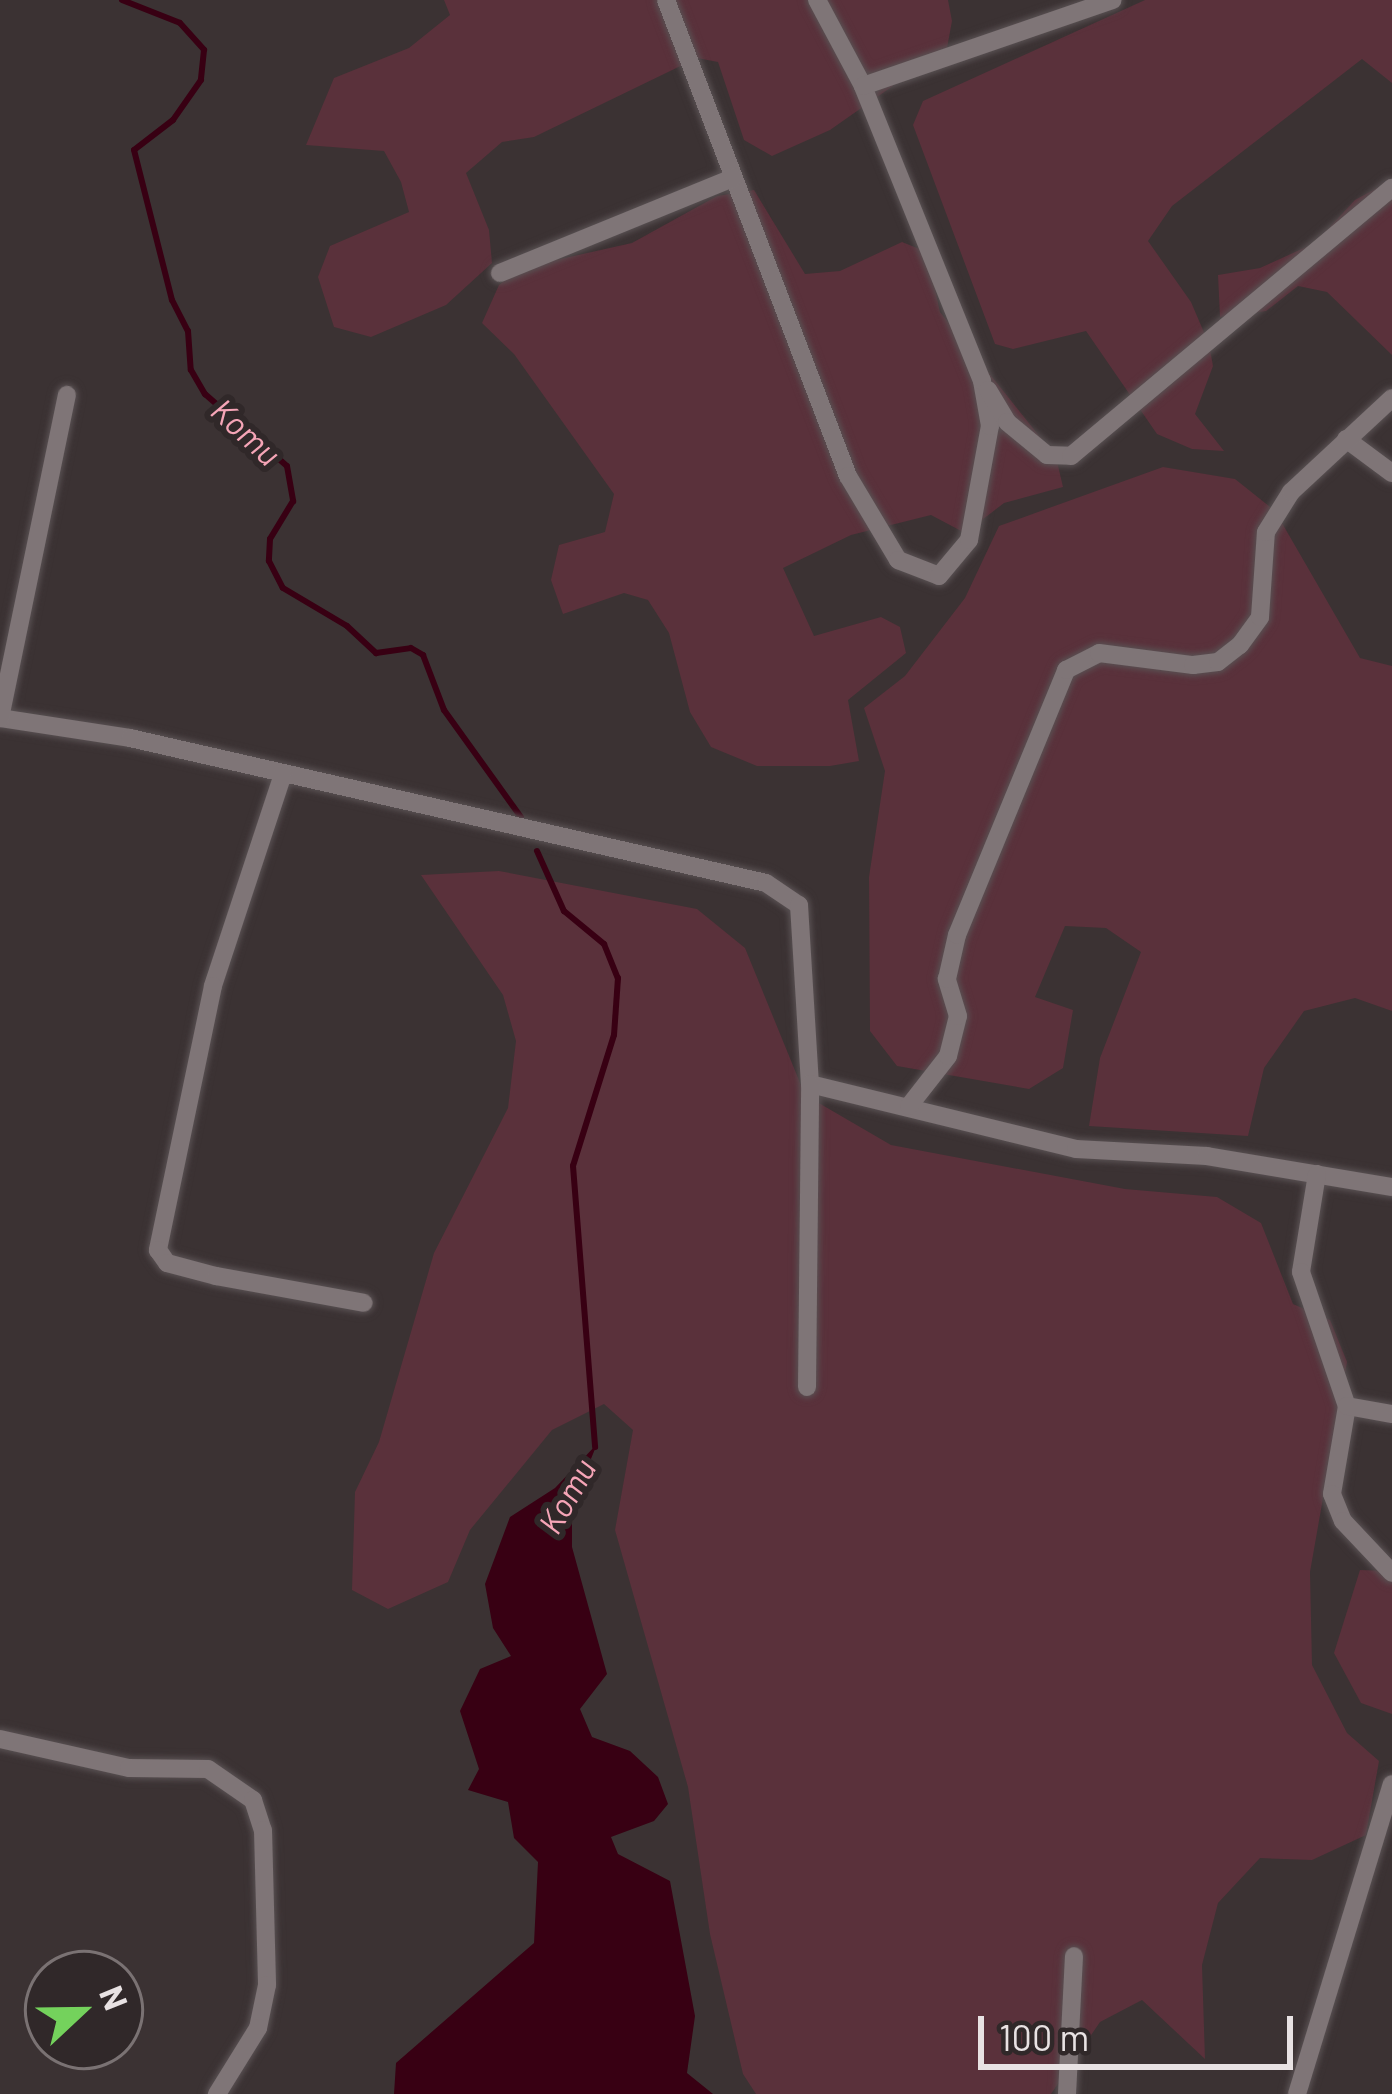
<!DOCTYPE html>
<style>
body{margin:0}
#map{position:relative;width:1392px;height:2094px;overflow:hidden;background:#3b3233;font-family:Barlow,sans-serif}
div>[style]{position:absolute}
.green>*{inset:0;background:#5a313b}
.water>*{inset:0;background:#380013}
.stream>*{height:6px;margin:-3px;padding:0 3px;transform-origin:3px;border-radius:3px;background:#380013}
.roads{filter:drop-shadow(0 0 3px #595153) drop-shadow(0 0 3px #595153)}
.minor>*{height:18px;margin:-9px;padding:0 9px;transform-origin:9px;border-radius:9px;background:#7f7577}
span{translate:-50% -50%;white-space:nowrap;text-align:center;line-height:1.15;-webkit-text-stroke:12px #302829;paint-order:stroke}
.water-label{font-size:33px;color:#f6a5b7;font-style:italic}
.north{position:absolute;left:24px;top:1950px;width:120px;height:120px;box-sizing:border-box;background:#302829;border:3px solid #7a7273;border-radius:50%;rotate:68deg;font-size:33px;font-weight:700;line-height:48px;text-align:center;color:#e8e2e3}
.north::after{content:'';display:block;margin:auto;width:42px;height:54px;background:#74d25c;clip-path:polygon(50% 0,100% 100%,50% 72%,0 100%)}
.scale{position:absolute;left:978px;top:2016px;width:315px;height:54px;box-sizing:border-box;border:6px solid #e8e2e3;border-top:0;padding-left:15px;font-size:36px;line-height:42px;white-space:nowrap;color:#e8e2e3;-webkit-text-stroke:9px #302829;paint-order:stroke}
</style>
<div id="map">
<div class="green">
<i style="clip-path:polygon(444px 0,948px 0,952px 21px,947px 48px,830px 130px,772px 156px,744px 140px,718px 62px,697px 58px,534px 137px,502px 142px,466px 173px,489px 230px,492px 263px,446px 305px,371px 337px,334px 327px,318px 277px,330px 246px,409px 212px,401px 182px,384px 151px,306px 145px,334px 78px,409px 48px,450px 15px)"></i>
<i style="clip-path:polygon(1145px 0,1392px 0,1392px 83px,1362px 59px,1172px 206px,1148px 241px,1191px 302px,1209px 344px,1213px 366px,1195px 414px,1224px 451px,1192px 449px,1157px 434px,1086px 331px,1013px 349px,995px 344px,913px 125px,923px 101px)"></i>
<i style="clip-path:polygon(1392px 180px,1392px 355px,1327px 292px,1298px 286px,1266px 311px,1220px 317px,1218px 275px,1260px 268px,1315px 243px,1355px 200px)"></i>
<i style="clip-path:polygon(754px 190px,805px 274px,840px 271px,902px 242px,927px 252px,940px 312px,1056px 457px,1063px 487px,1004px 503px,965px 533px,931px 515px,851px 535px,783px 568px,814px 636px,881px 617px,900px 627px,906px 653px,848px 700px,859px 761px,830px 766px,757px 766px,711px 747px,690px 712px,669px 633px,648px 600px,624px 593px,563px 614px,551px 580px,559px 545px,605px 532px,614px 494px,514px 354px,482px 323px,499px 285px,520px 268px,632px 243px,717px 196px)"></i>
<i style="clip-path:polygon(1163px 467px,1235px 479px,1275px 511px,1360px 658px,1392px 666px,1392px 1011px,1355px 998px,1304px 1011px,1264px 1068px,1248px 1136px,1089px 1126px,1100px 1058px,1141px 952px,1106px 928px,1065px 926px,1035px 997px,1073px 1010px,1063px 1068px,1029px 1089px,897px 1066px,870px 1031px,869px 877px,885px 771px,864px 708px,905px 676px,965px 598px,999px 526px)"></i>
<i style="clip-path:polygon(499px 871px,697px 909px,745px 948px,805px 1095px,891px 1145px,1125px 1189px,1217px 1197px,1261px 1223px,1293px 1304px,1330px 1320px,1347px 1362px,1310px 1572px,1312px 1665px,1347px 1733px,1379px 1761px,1366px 1835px,1312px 1860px,1260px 1858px,1218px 1903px,1202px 1965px,1205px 2059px,1142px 2000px,1100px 2022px,1051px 2094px,756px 2094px,743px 2074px,710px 1934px,688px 1787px,615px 1530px,633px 1430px,604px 1404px,552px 1430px,470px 1530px,448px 1582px,388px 1609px,352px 1590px,355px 1492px,379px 1442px,434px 1253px,508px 1108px,516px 1041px,503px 995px,421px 875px)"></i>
<i style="clip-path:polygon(1360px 1570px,1392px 1571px,1392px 1714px,1361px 1703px,1334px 1653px)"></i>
</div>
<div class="water">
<i style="clip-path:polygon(597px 1444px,572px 1506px,572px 1547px,607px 1674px,580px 1709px,592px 1737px,630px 1751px,658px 1777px,668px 1804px,654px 1821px,611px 1837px,618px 1854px,670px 1881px,695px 2016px,687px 2073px,713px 2094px,394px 2094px,396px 2063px,534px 1943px,538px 1862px,514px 1838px,508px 1802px,468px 1790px,479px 1769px,460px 1711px,480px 1669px,511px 1656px,493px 1628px,485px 1584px,510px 1517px,555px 1488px)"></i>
</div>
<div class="stream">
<i style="left:122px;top:0;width:62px;rotate:21.6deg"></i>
<i style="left:180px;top:23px;width:36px;rotate:48deg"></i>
<i style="left:204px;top:50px;width:30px;rotate:96deg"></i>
<i style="left:201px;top:80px;width:49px;rotate:125deg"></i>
<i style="left:173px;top:120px;width:49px;rotate:142.4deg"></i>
<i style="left:134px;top:150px;width:155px;rotate:75.8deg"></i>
<i style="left:172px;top:300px;width:35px;rotate:63deg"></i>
<i style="left:188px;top:331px;width:39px;rotate:86deg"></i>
<i style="left:191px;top:370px;width:28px;rotate:60deg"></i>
<i style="left:205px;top:394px;width:109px;rotate:41.3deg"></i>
<i style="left:287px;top:466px;width:36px;rotate:80deg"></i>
<i style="left:293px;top:501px;width:44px;rotate:121.2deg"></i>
<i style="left:270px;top:539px;width:22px;rotate:93deg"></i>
<i style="left:269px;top:561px;width:30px;rotate:63deg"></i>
<i style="left:283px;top:588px;width:74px;rotate:30.7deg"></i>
<i style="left:347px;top:626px;width:40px;rotate:43deg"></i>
<i style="left:376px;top:653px;width:35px;rotate:-8deg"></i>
<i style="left:411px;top:648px;width:14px;rotate:30deg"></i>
<i style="left:423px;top:655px;width:59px;rotate:69.1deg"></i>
<i style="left:444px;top:710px;width:132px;rotate:54.3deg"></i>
<i style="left:537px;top:851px;width:66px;rotate:65.8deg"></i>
<i style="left:564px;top:911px;width:52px;rotate:39.5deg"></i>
<i style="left:604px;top:944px;width:37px;rotate:68deg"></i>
<i style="left:618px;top:978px;width:57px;rotate:94deg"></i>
<i style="left:614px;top:1035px;width:137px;rotate:107.4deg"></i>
<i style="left:573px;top:1166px;width:282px;rotate:85.5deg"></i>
</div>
<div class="roads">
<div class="minor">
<i style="left:666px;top:0;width:510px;rotate:69.08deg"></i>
<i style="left:848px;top:476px;width:98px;rotate:59.2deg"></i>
<i style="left:898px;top:560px;width:44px;rotate:21.3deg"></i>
<i style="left:939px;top:576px;width:47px;rotate:-50.2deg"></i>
<i style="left:969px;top:540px;width:116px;rotate:-79.6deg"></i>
<i style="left:990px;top:426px;width:46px;rotate:-100.1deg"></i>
<i style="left:982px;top:381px;width:318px;rotate:-112deg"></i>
<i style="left:863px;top:86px;width:98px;rotate:-118.1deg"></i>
<i style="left:863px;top:86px;width:264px;rotate:-19deg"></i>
<i style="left:500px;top:273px;width:252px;rotate:-22.2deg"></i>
<i style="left:988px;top:390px;width:37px;rotate:59deg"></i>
<i style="left:1007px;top:422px;width:52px;rotate:39.5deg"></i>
<i style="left:1047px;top:455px;width:24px;rotate:2deg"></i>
<i style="left:1071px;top:456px;width:418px;rotate:-39.9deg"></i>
<i style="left:1346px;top:439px;width:57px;rotate:36.5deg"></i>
<i style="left:0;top:718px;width:132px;rotate:8.7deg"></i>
<i style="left:130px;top:738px;width:652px;rotate:12.84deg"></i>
<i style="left:766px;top:883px;width:40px;rotate:34deg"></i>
<i style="left:799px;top:905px;width:179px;rotate:86.5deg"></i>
<i style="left:810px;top:1084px;width:274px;rotate:13.7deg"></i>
<i style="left:1076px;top:1149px;width:131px;rotate:3.1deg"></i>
<i style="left:1207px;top:1156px;width:188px;rotate:9.5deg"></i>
<i style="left:0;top:718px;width:330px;rotate:-78.3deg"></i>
<i style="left:283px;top:774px;width:223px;rotate:108.3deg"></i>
<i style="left:213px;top:986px;width:270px;rotate:101.8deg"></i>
<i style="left:158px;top:1250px;width:16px;rotate:55deg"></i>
<i style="left:167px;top:1263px;width:51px;rotate:14.9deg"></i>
<i style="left:216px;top:1276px;width:150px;rotate:10.3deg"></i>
<i style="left:909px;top:1106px;width:63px;rotate:-52deg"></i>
<i style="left:948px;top:1056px;width:41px;rotate:-76deg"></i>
<i style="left:958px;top:1016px;width:39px;rotate:-107deg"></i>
<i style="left:947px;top:979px;width:45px;rotate:-77.2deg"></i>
<i style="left:957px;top:935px;width:287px;rotate:-67.6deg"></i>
<i style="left:1066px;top:670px;width:37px;rotate:-27deg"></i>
<i style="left:1099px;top:653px;width:95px;rotate:7.3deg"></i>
<i style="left:1193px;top:665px;width:25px;rotate:-7deg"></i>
<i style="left:1218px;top:662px;width:28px;rotate:-38deg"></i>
<i style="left:1240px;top:645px;width:34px;rotate:-54deg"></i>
<i style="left:1260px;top:617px;width:85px;rotate:-86deg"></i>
<i style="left:1266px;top:532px;width:47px;rotate:-58deg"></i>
<i style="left:1291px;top:492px;width:138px;rotate:-42.9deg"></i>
<i style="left:1317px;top:1174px;width:99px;rotate:99.3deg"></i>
<i style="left:1301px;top:1272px;width:142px;rotate:71.1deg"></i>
<i style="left:1347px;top:1406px;width:89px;rotate:99.7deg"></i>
<i style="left:1332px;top:1494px;width:29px;rotate:68deg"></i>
<i style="left:1343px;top:1521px;width:71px;rotate:46.7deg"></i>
<i style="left:807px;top:1387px;width:303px;rotate:-89.4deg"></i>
<i style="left:1347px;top:1406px;width:46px;rotate:10.1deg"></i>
<i style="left:0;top:1739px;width:132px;rotate:12.7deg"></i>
<i style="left:129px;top:1768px;width:79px;rotate:0.7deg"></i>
<i style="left:208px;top:1769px;width:55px;rotate:34.6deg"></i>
<i style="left:253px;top:1800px;width:32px;rotate:72deg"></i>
<i style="left:263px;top:1830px;width:155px;rotate:88.5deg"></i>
<i style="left:267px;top:1985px;width:44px;rotate:101.8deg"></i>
<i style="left:258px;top:2028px;width:78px;rotate:121.8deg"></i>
<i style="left:1067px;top:2094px;width:138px;rotate:-87.1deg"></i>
<i style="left:1297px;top:2094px;width:324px;rotate:-73deg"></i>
</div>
</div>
<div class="water-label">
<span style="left:246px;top:432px;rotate:43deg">Komu</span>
<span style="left:567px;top:1496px;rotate:-60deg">Komu</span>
</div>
<div class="north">N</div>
<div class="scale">100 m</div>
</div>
